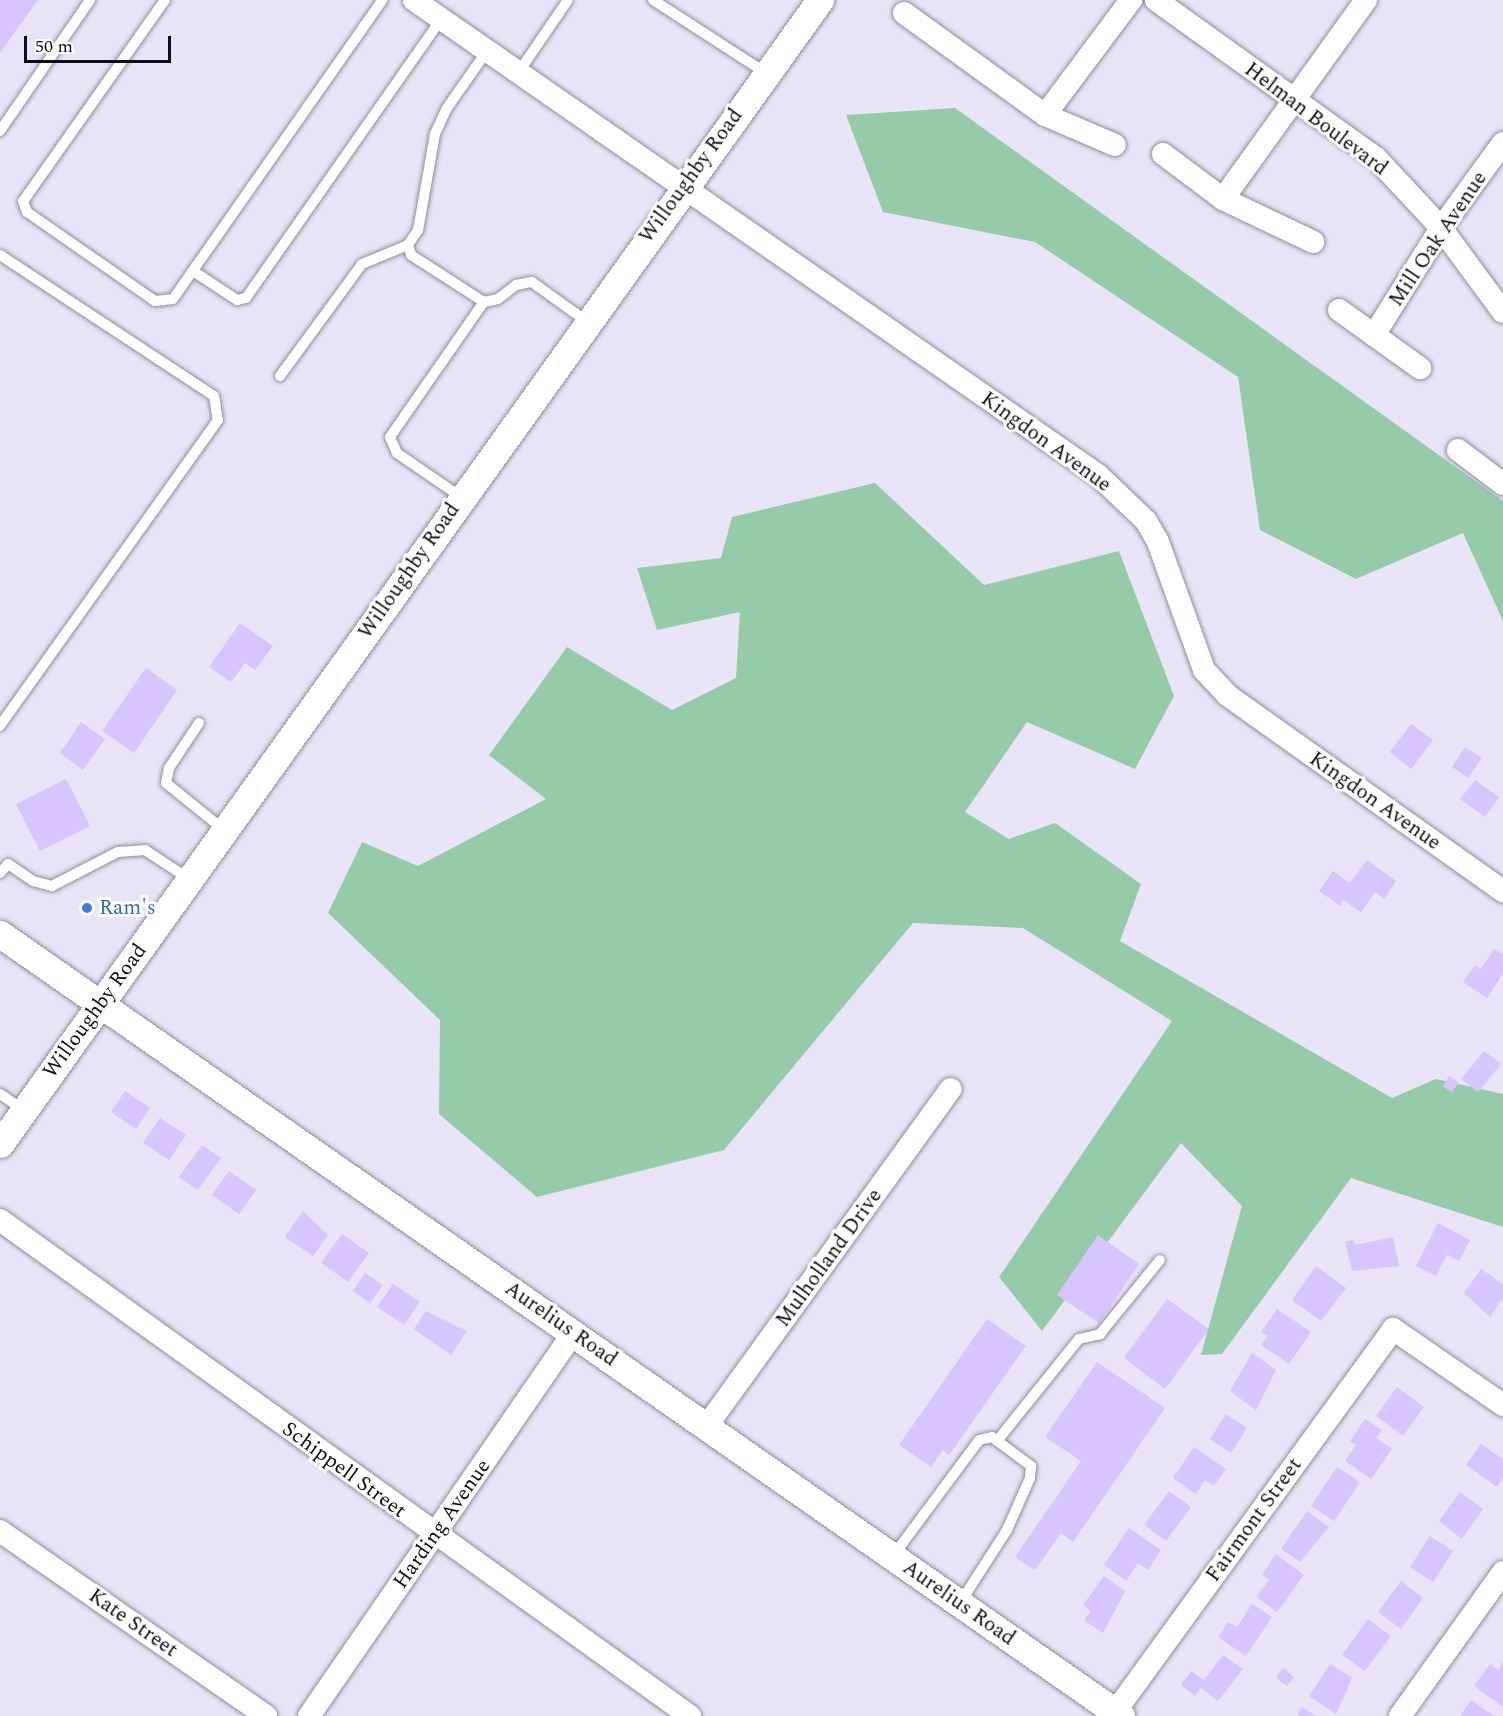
<!DOCTYPE html>
<style>
body{margin:0}
#map{position:relative;width:1503px;height:1716px;overflow:hidden;background:#e9e4f7;font-family:Spectral,serif}
div>[style]{position:absolute}
.green>*{inset:0;background:#96cba9}
.building>*{inset:0;background:#d6c5fe}
.roads{filter:drop-shadow(0 0 2px #928d9e) drop-shadow(0 0 2px #928d9e)}
.service>*{height:10px;margin:-5px;padding:0 5px;transform-origin:5px;border-radius:5px;background:#fff}
.minor>*{height:22px;margin:-11px;padding:0 11px;transform-origin:11px;border-radius:11px;background:#fff}
.tertiary>*{height:27px;margin:-13.5px;padding:0 13.5px;transform-origin:13.5px;border-radius:13.5px;background:#fff}
.dots>*{width:16px;height:16px;translate:-50% -50%;box-sizing:border-box;border:3px solid #fff;border-radius:50%}
span{translate:-50% -50%;white-space:nowrap;text-align:center;line-height:1.15;-webkit-text-stroke:6px #fff;paint-order:stroke}
.street-label{font-size:21px;color:#0f0d13}
.shop-label{font-size:21px;color:#366cbe}
.left{translate:0 -50%;text-align:left}
.scale{position:absolute;left:24px;top:36px;width:147px;height:27px;box-sizing:border-box;border:3px solid #0f0d13;border-top:0;padding-left:8px;font-size:18px;line-height:21px;white-space:nowrap;color:#0f0d13;-webkit-text-stroke:4px #fff;paint-order:stroke}
</style>
<div id="map">
<div class="green">
<i style="clip-path:polygon(955px 108px,1503px 501px,1503px 621px,1463px 533px,1356px 579px,1260px 530px,1238px 377px,1035px 242px,883px 212px,846px 115px)"></i>
<i style="clip-path:polygon(875px 483px,984px 585px,1119px 551px,1174px 696px,1135px 769px,1027px 722px,965px 812px,1009px 839px,1055px 823px,1141px 884px,1120px 941px,1392px 1098px,1436px 1079px,1503px 1094px,1503px 1227px,1351px 1178px,1222px 1354px,1201px 1355px,1242px 1206px,1181px 1143px,1042px 1331px,999px 1277px,1172px 1021px,1023px 928px,913px 923px,724px 1150px,537px 1197px,439px 1114px,440px 1020px,328px 913px,362px 842px,418px 866px,546px 799px,489px 755px,567px 647px,672px 710px,736px 678px,740px 612px,657px 630px,637px 568px,721px 558px,732px 517px)"></i>
</div>
<div class="building">
<i style="clip-path:polygon(0 0,38px 0,0 53px)"></i>
<i style="clip-path:polygon(240px 623px,273px 646px,255px 670px,245px 663px,231px 682px,209px 667px)"></i>
<i style="clip-path:polygon(146px 668px,177px 690px,134px 753px,102px 731px)"></i>
<i style="clip-path:polygon(81px 722px,105px 739px,83px 770px,60px 753px)"></i>
<i style="clip-path:polygon(1411px 724px,1433px 740px,1411px 769px,1390px 752px)"></i>
<i style="clip-path:polygon(1465px 747px,1482px 758px,1468px 778px,1452px 767px)"></i>
<i style="clip-path:polygon(66px 779px,90px 826px,40px 851px,16px 804px)"></i>
<i style="clip-path:polygon(1475px 780px,1499px 797px,1485px 817px,1460px 799px)"></i>
<i style="clip-path:polygon(1367px 860px,1396px 881px,1384px 899px,1375px 892px,1361px 912px,1343px 900px,1340px 906px,1319px 891px,1333px 871px,1350px 883px)"></i>
<i style="clip-path:polygon(1494px 949px,1503px 954px,1503px 974px,1487px 998px,1463px 982px,1475px 965px,1481px 969px)"></i>
<i style="clip-path:polygon(1484px 1051px,1501px 1064px,1478px 1092px,1461px 1079px)"></i>
<i style="clip-path:polygon(1449px 1076px,1459px 1082px,1452px 1092px,1443px 1087px)"></i>
<i style="clip-path:polygon(125px 1091px,150px 1108px,136px 1129px,111px 1112px)"></i>
<i style="clip-path:polygon(160px 1118px,186px 1135px,169px 1160px,143px 1143px)"></i>
<i style="clip-path:polygon(202px 1145px,221px 1158px,198px 1190px,179px 1177px)"></i>
<i style="clip-path:polygon(229px 1171px,256px 1190px,239px 1214px,212px 1195px)"></i>
<i style="clip-path:polygon(303px 1211px,328px 1235px,313px 1256px,285px 1237px)"></i>
<i style="clip-path:polygon(1438px 1223px,1470px 1240px,1459px 1261px,1447px 1255px,1436px 1276px,1416px 1266px)"></i>
<i style="clip-path:polygon(342px 1234px,369px 1253px,348px 1282px,321px 1263px)"></i>
<i style="clip-path:polygon(1098px 1235px,1139px 1264px,1099px 1323px,1057px 1295px)"></i>
<i style="clip-path:polygon(1393px 1237px,1399px 1266px,1352px 1271px,1345px 1242px,1353px 1240px,1355px 1245px)"></i>
<i style="clip-path:polygon(1316px 1266px,1346px 1288px,1321px 1321px,1292px 1300px)"></i>
<i style="clip-path:polygon(1481px 1269px,1503px 1284px,1503px 1298px,1490px 1317px,1464px 1293px)"></i>
<i style="clip-path:polygon(365px 1273px,383px 1285px,370px 1303px,353px 1291px)"></i>
<i style="clip-path:polygon(393px 1284px,420px 1302px,404px 1325px,377px 1307px)"></i>
<i style="clip-path:polygon(1167px 1299px,1209px 1329px,1165px 1389px,1124px 1358px)"></i>
<i style="clip-path:polygon(1277px 1309px,1311px 1332px,1289px 1364px,1261px 1345px,1268px 1336px,1261px 1332px)"></i>
<i style="clip-path:polygon(426px 1311px,467px 1331px,451px 1355px,414px 1329px)"></i>
<i style="clip-path:polygon(987px 1319px,1026px 1346px,949px 1455px,943px 1450px,931px 1467px,899px 1445px)"></i>
<i style="clip-path:polygon(1252px 1353px,1276px 1370px,1256px 1410px,1230px 1391px)"></i>
<i style="clip-path:polygon(1097px 1362px,1165px 1408px,1073px 1542px,1061px 1533px,1035px 1570px,1015px 1557px,1081px 1461px,1045px 1437px)"></i>
<i style="clip-path:polygon(1397px 1387px,1424px 1407px,1403px 1436px,1376px 1416px)"></i>
<i style="clip-path:polygon(1226px 1414px,1247px 1428px,1231px 1453px,1210px 1439px)"></i>
<i style="clip-path:polygon(1365px 1419px,1382px 1430px,1376px 1438px,1392px 1449px,1371px 1479px,1345px 1461px,1356px 1445px,1350px 1441px)"></i>
<i style="clip-path:polygon(1481px 1444px,1503px 1459px,1503px 1478px,1497px 1487px,1466px 1465px)"></i>
<i style="clip-path:polygon(1194px 1447px,1226px 1469px,1214px 1486px,1205px 1480px,1196px 1494px,1173px 1478px)"></i>
<i style="clip-path:polygon(1337px 1467px,1360px 1482px,1334px 1521px,1311px 1506px)"></i>
<i style="clip-path:polygon(1169px 1491px,1191px 1507px,1166px 1541px,1144px 1525px)"></i>
<i style="clip-path:polygon(1460px 1492px,1483px 1509px,1462px 1539px,1439px 1521px)"></i>
<i style="clip-path:polygon(1307px 1511px,1329px 1527px,1300px 1562px,1281px 1549px)"></i>
<i style="clip-path:polygon(1129px 1528px,1161px 1550px,1148px 1570px,1138px 1563px,1126px 1581px,1104px 1565px)"></i>
<i style="clip-path:polygon(1430px 1536px,1453px 1551px,1433px 1582px,1410px 1567px)"></i>
<i style="clip-path:polygon(1276px 1554px,1304px 1575px,1277px 1612px,1256px 1597px,1269px 1580px,1262px 1575px)"></i>
<i style="clip-path:polygon(1104px 1576px,1125px 1591px,1103px 1633px,1084px 1620px,1091px 1611px,1083px 1605px)"></i>
<i style="clip-path:polygon(1401px 1581px,1423px 1598px,1401px 1629px,1378px 1612px)"></i>
<i style="clip-path:polygon(1252px 1604px,1272px 1617px,1246px 1656px,1218px 1637px,1228px 1622px,1237px 1627px)"></i>
<i style="clip-path:polygon(1368px 1619px,1391px 1636px,1365px 1671px,1342px 1655px)"></i>
<i style="clip-path:polygon(1223px 1655px,1243px 1669px,1218px 1701px,1201px 1688px,1195px 1696px,1181px 1685px,1191px 1671px,1204px 1680px)"></i>
<i style="clip-path:polygon(1503px 1662px,1503px 1707px,1474px 1686px,1490px 1664px,1498px 1670px)"></i>
<i style="clip-path:polygon(1330px 1664px,1352px 1678px,1336px 1714px,1309px 1696px)"></i>
<i style="clip-path:polygon(1283px 1668px,1294px 1677px,1287px 1686px,1276px 1678px)"></i>
<i style="clip-path:polygon(1471px 1700px,1493px 1715px,1492px 1716px,1460px 1716px)"></i>
<i style="clip-path:polygon(1302px 1707px,1316px 1716px,1297px 1716px)"></i>
</div>
<div class="roads">
<div class="service">
<i style="left:165px;top:0;width:246px;rotate:125.2deg"></i>
<i style="left:23px;top:201px;width:12px;rotate:70deg"></i>
<i style="left:27px;top:212px;width:156px;rotate:34.8deg"></i>
<i style="left:155px;top:301px;width:18px;rotate:-6deg"></i>
<i style="left:173px;top:299px;width:365px;rotate:-55deg"></i>
<i style="left:653px;top:0;width:135px;rotate:32.9deg"></i>
<i style="left:487px;top:51px;width:70px;rotate:125.1deg"></i>
<i style="left:447px;top:108px;width:29px;rotate:115deg"></i>
<i style="left:435px;top:134px;width:97px;rotate:100deg"></i>
<i style="left:418px;top:230px;width:18px;rotate:124deg"></i>
<i style="left:408px;top:245px;width:10px;rotate:73deg"></i>
<i style="left:411px;top:255px;width:87px;rotate:32.8deg"></i>
<i style="left:484px;top:302px;width:14px;rotate:-12deg"></i>
<i style="left:498px;top:299px;width:23px;rotate:-38deg"></i>
<i style="left:516px;top:285px;width:16px;rotate:-11deg"></i>
<i style="left:532px;top:282px;width:67px;rotate:35.8deg"></i>
<i style="left:518px;top:73px;width:88px;rotate:-55.6deg"></i>
<i style="left:0;top:131px;width:159px;rotate:-55.5deg"></i>
<i style="left:0;top:255px;width:256px;rotate:33.4deg"></i>
<i style="left:214px;top:396px;width:24px;rotate:81deg"></i>
<i style="left:218px;top:420px;width:376px;rotate:125.5deg"></i>
<i style="left:193px;top:271px;width:53px;rotate:33.4deg"></i>
<i style="left:237px;top:300px;width:9px;rotate:-13deg"></i>
<i style="left:246px;top:298px;width:340px;rotate:-55deg"></i>
<i style="left:280px;top:376px;width:139px;rotate:-53.8deg"></i>
<i style="left:362px;top:264px;width:50px;rotate:-22.4deg"></i>
<i style="left:461px;top:497px;width:78px;rotate:-145.5deg"></i>
<i style="left:397px;top:453px;width:17px;rotate:-114deg"></i>
<i style="left:390px;top:437px;width:165px;rotate:-55.2deg"></i>
<i style="left:199px;top:723px;width:54px;rotate:123.7deg"></i>
<i style="left:169px;top:768px;width:15px;rotate:101deg"></i>
<i style="left:166px;top:783px;width:75px;rotate:39deg"></i>
<i style="left:0;top:873px;width:12px;rotate:-48deg"></i>
<i style="left:8px;top:864px;width:30px;rotate:34deg"></i>
<i style="left:33px;top:881px;width:20px;rotate:15deg"></i>
<i style="left:52px;top:886px;width:74px;rotate:-27.3deg"></i>
<i style="left:118px;top:852px;width:27px;rotate:-4deg"></i>
<i style="left:145px;top:850px;width:53px;rotate:33.4deg"></i>
<i style="left:0;top:1094px;width:29px;rotate:34deg"></i>
<i style="left:997px;top:1441px;width:131px;rotate:-51.2deg"></i>
<i style="left:1079px;top:1339px;width:22px;rotate:-13deg"></i>
<i style="left:1100px;top:1334px;width:95px;rotate:-51deg"></i>
<i style="left:893px;top:1556px;width:144px;rotate:-53.4deg"></i>
<i style="left:979px;top:1440px;width:13px;rotate:-13deg"></i>
<i style="left:992px;top:1437px;width:49px;rotate:36.6deg"></i>
<i style="left:1031px;top:1466px;width:12px;rotate:95deg"></i>
<i style="left:1030px;top:1478px;width:57px;rotate:113.9deg"></i>
<i style="left:1007px;top:1530px;width:87px;rotate:122.8deg"></i>
</div>
<div class="minor">
<i style="left:414px;top:0;width:833px;rotate:34.78deg"></i>
<i style="left:1098px;top:475px;width:66px;rotate:43.8deg"></i>
<i style="left:1146px;top:521px;width:24px;rotate:60deg"></i>
<i style="left:1158px;top:542px;width:136px;rotate:70.2deg"></i>
<i style="left:1204px;top:670px;width:34px;rotate:47deg"></i>
<i style="left:1227px;top:695px;width:339px;rotate:35.4deg"></i>
<i style="left:1156px;top:0;width:271px;rotate:35.7deg"></i>
<i style="left:1376px;top:158px;width:96px;rotate:47.1deg"></i>
<i style="left:1441px;top:228px;width:104px;rotate:53.6deg"></i>
<i style="left:904px;top:13px;width:174px;rotate:35.9deg"></i>
<i style="left:1045px;top:115px;width:76px;rotate:23.2deg"></i>
<i style="left:1045px;top:115px;width:144px;rotate:-53.2deg"></i>
<i style="left:1163px;top:154px;width:75px;rotate:36.9deg"></i>
<i style="left:1223px;top:199px;width:100px;rotate:25.5deg"></i>
<i style="left:1223px;top:199px;width:245px;rotate:-54.3deg"></i>
<i style="left:1339px;top:310px;width:100px;rotate:35.6deg"></i>
<i style="left:1374px;top:335px;width:126px;rotate:-57.9deg"></i>
<i style="left:1441px;top:228px;width:105px;rotate:-53.9deg"></i>
<i style="left:1458px;top:450px;width:56px;rotate:37.1deg"></i>
<i style="left:0;top:1220px;width:850px;rotate:35.71deg"></i>
<i style="left:706px;top:1427px;width:417px;rotate:-54.1deg"></i>
<i style="left:0;top:1531px;width:324px;rotate:34.8deg"></i>
<i style="left:1115px;top:1712px;width:473px;rotate:-54deg"></i>
<i style="left:1393px;top:1329px;width:134px;rotate:34.6deg"></i>
<i style="left:309px;top:1716px;width:467px;rotate:-55.4deg"></i>
<i style="left:1400px;top:1716px;width:177px;rotate:-54.4deg"></i>
</div>
<div class="tertiary">
<i style="left:0;top:934px;width:1367px;rotate:34.9deg"></i>
<i style="left:0;top:1144px;width:1408px;rotate:-54.37deg"></i>
</div>
</div>
<div class="dots">
<i style="left:87px;top:908px;background:#3f7fe0"></i>
</div>
<div class="street-label">
<span style="left:1316px;top:119px;rotate:37deg">Helman Boulevard</span>
<span style="left:691px;top:176px;rotate:-54deg">Willoughby Road</span>
<span style="left:1438px;top:239px;rotate:-56deg">Mill Oak Avenue</span>
<span style="left:1046px;top:442px;rotate:36deg">Kingdon Avenue</span>
<span style="left:409px;top:571px;rotate:-55deg">Willoughby Road</span>
<span style="left:1375px;top:801px;rotate:35deg">Kingdon Avenue</span>
<span style="left:95px;top:1011px;rotate:-54deg">Willoughby Road</span>
<span style="left:829px;top:1258px;rotate:-54deg">Mulholland Drive</span>
<span style="left:561px;top:1324px;rotate:35deg">Aurelius Road</span>
<span style="left:344px;top:1470px;rotate:36deg">Schippell Street</span>
<span style="left:1254px;top:1520px;rotate:-54deg">Fairmont Street</span>
<span style="left:442px;top:1524px;rotate:-55deg">Harding Avenue</span>
<span style="left:959px;top:1603px;rotate:35deg">Aurelius Road</span>
<span style="left:133px;top:1623px;rotate:35deg">Kate Street</span>
</div>
<div class="shop-label">
<span class="left" style="left:99px;top:908px">Ram's</span>
</div>
<div class="scale">50 m</div>
</div>
